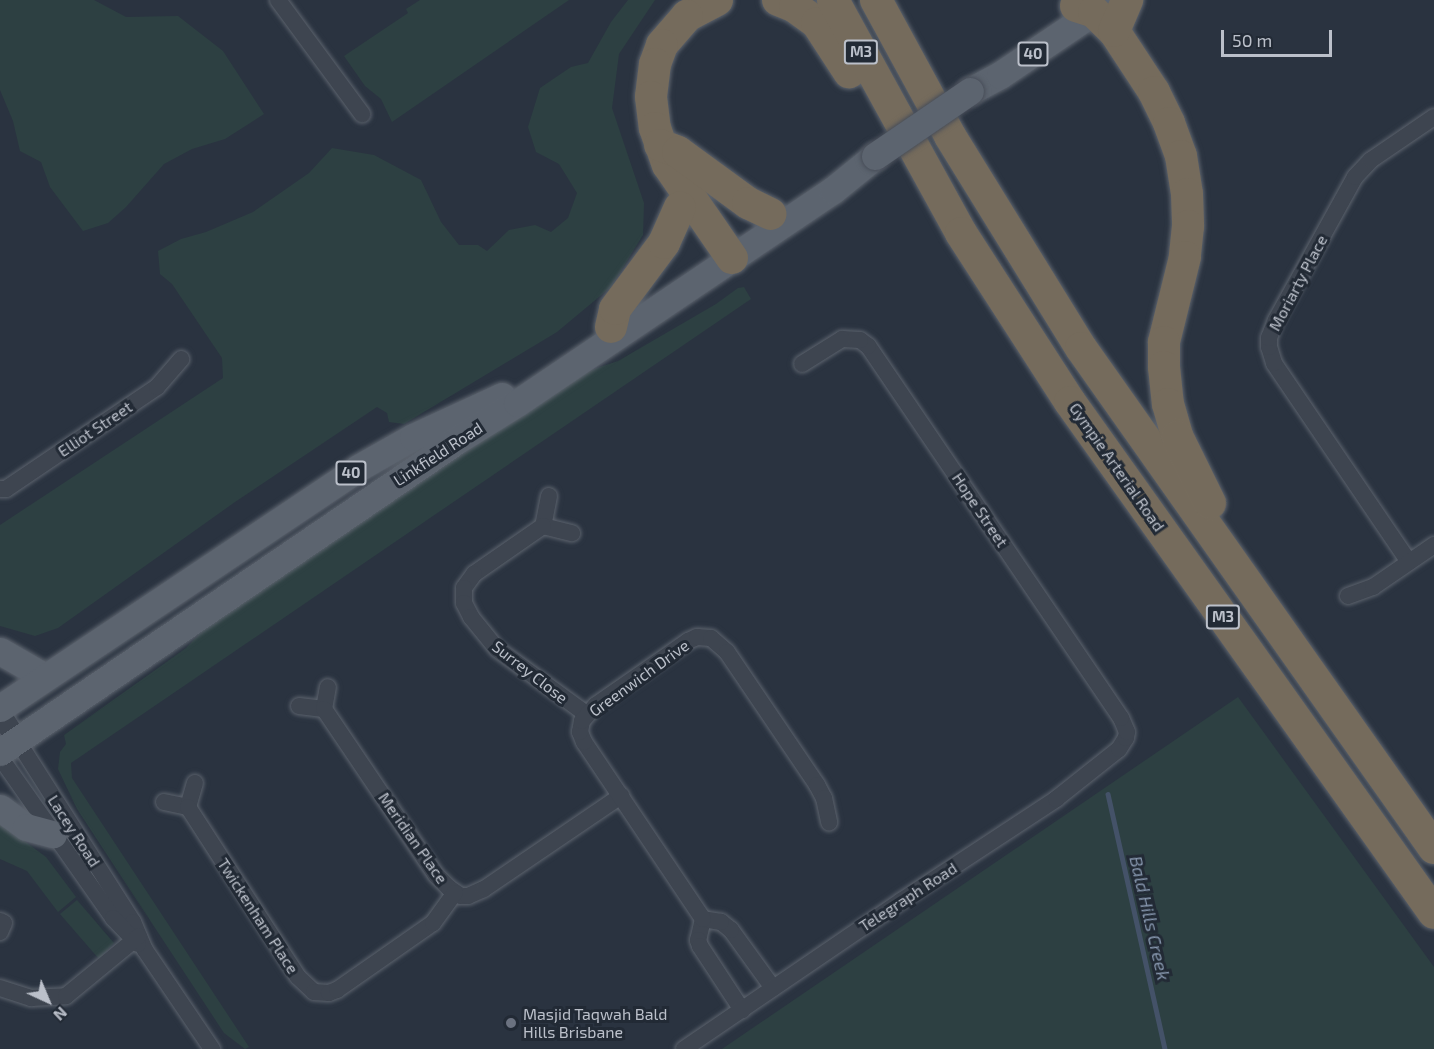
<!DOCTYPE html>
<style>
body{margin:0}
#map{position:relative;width:1434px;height:1049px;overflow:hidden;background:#2a3340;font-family:"Exo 2",sans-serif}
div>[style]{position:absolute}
.green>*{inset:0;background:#2d4042}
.stream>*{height:4.5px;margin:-2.25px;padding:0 2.25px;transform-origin:2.25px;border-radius:2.25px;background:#445268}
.roads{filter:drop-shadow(0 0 2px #5c636d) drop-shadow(0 0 2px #5c636d)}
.minor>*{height:16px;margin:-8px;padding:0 8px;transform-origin:8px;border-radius:8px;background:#3e4550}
.tertiary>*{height:21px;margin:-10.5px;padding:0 10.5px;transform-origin:10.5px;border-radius:10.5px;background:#3e4550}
.primary>*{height:27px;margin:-13.5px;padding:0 13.5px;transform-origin:13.5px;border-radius:13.5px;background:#5c646f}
.motorway>*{height:32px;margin:-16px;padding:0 16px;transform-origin:16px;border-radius:16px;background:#756b5c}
.bridges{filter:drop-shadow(0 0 2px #484e59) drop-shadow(0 0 2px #484e59)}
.primary-bridge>*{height:27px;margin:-13.5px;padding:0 13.5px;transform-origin:13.5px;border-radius:13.5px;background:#5c646f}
.dots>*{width:16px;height:16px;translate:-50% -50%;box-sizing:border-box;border:3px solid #222a35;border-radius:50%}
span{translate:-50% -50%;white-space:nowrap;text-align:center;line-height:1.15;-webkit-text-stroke:6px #222a35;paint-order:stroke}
.shield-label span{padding:2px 4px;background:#222a35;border:2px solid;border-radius:4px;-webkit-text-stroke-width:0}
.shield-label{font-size:15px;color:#bbc0ca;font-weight:700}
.street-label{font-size:16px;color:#bbc0ca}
.poi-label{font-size:16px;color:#bbc0ca}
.left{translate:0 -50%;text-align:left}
.water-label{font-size:18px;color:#8696ad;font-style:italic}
.north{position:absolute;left:18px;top:971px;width:60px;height:60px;-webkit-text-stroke:4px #222a35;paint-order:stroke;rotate:136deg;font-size:16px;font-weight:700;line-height:24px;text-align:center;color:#bbc0ca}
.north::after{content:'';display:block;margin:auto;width:21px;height:27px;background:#bbc0ca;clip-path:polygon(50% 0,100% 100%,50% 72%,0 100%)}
.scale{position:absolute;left:1221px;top:30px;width:111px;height:27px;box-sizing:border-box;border:3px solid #bbc0ca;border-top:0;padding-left:8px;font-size:18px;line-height:21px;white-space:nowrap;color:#bbc0ca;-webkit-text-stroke:4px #222a35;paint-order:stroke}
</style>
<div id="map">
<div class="green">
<i style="clip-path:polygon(0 0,94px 0,126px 17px,178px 16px,223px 51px,264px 114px,225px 139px,192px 149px,164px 164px,126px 207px,108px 223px,83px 231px,50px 187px,41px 162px,20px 151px,13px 121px,0 90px)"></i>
<i style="clip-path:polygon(420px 0,569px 0,392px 122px,381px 99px,365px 86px,344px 56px,408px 13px,406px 9px)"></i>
<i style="clip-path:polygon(628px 0,655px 0,619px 54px,612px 108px,644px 203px,643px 235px,611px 287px,557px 332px,404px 424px,389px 422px,387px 413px,377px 407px,235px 502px,58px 628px,35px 636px,0 626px,0 525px,223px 378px,222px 358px,172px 284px,160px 274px,158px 251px,181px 239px,206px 232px,253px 212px,309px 173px,332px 148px,374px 155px,421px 180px,441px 222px,459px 245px,478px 245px,487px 251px,509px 230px,535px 225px,551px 232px,568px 218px,577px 193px,559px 164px,536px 152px,528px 127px,540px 88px,571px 67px,588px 63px,611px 22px)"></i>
<i style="clip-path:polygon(744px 287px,751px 299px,71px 763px,72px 778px,249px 1047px,245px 1049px,224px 1033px,77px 809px,58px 769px,60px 752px,66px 744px,64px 735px,186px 648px,205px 628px,582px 373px,618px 361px,716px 304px,738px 288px)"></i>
<i style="clip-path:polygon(1238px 697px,1434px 967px,1434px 1049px,722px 1049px)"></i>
<i style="clip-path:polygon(0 823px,46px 857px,76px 897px,58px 912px,27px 871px,0 859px)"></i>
<i style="clip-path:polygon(77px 900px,114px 943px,99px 959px,60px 914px)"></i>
</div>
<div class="stream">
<i style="left:1108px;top:794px;width:261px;rotate:77.4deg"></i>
</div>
<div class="roads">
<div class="minor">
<i style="left:278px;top:0;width:142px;rotate:53.6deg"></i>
<i style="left:0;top:489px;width:6px"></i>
<i style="left:6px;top:489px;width:182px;rotate:-34deg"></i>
<i style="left:157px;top:387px;width:37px;rotate:-49deg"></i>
<i style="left:549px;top:496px;width:31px;rotate:101deg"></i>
<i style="left:543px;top:526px;width:30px;rotate:14deg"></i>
<i style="left:543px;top:526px;width:84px;rotate:145.2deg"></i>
<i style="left:474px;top:574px;width:17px;rotate:126deg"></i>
<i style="left:464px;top:588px;width:15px;rotate:90deg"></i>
<i style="left:464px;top:603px;width:16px;rotate:63deg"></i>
<i style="left:471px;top:617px;width:41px;rotate:50.9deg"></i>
<i style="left:497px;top:649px;width:110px;rotate:36.1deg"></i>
<i style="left:1409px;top:562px;width:240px;rotate:-124.2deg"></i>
<i style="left:1274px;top:363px;width:17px;rotate:-107deg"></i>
<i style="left:1269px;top:347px;width:9px;rotate:-90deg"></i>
<i style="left:1269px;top:338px;width:19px;rotate:-69deg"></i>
<i style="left:1276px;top:320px;width:163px;rotate:-61.1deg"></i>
<i style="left:1355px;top:177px;width:23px;rotate:-47deg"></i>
<i style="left:1371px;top:160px;width:76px;rotate:-34.3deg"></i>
<i style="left:1348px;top:596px;width:27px;rotate:-20deg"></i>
<i style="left:1373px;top:587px;width:74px;rotate:-34.5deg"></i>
<i style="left:299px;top:706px;width:25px;rotate:7deg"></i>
<i style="left:324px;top:709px;width:22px;rotate:-80deg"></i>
<i style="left:324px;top:709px;width:200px;rotate:56deg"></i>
<i style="left:436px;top:875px;width:18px;rotate:45deg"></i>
<i style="left:449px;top:888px;width:14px;rotate:34deg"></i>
<i style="left:461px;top:896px;width:7px"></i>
<i style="left:468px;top:896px;width:17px;rotate:-24deg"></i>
<i style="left:484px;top:889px;width:166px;rotate:-34.2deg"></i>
<i style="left:17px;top:740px;width:216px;rotate:57.5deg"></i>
<i style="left:133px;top:922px;width:30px;rotate:67deg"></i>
<i style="left:145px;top:950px;width:120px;rotate:55.9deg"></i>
<i style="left:0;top:757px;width:197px;rotate:54.9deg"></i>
<i style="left:113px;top:918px;width:36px;rotate:46deg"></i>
<i style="left:164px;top:802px;width:25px;rotate:12deg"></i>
<i style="left:188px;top:807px;width:25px;rotate:-74deg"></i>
<i style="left:188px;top:807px;width:202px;rotate:57.1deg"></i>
<i style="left:298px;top:977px;width:22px;rotate:43deg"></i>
<i style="left:314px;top:992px;width:15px;rotate:4deg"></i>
<i style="left:329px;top:993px;width:9px;rotate:-21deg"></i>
<i style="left:337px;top:990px;width:117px;rotate:-34.9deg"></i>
<i style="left:433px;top:923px;width:37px;rotate:-54deg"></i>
<i style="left:703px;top:919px;width:22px;rotate:103deg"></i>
<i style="left:698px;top:940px;width:6px;rotate:72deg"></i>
<i style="left:700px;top:946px;width:77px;rotate:56.7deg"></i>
<i style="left:0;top:921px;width:4px;rotate:27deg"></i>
<i style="left:4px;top:923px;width:10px;rotate:114deg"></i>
<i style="left:0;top:988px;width:33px;rotate:18deg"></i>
<i style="left:31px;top:998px;width:35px;rotate:-3deg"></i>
<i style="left:66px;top:996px;width:94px;rotate:-39.4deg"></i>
<i style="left:773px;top:988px;width:72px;rotate:-125.9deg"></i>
<i style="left:731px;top:930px;width:13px;rotate:-141deg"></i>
<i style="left:721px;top:922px;width:18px;rotate:-171deg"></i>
<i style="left:703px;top:919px;width:213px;rotate:-123.9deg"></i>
<i style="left:584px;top:742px;width:11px;rotate:-112deg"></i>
<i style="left:580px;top:732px;width:11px;rotate:-80deg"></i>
<i style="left:582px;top:721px;width:21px;rotate:-49deg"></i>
<i style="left:596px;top:705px;width:112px;rotate:-34.8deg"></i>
<i style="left:688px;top:641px;width:10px;rotate:-24deg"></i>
<i style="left:697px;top:637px;width:14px;rotate:4deg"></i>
<i style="left:711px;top:638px;width:21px;rotate:41deg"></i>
<i style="left:727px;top:652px;width:161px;rotate:55.9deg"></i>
<i style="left:817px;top:785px;width:15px;rotate:62deg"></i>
<i style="left:824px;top:798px;width:25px;rotate:78deg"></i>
<i style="left:684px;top:1049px;width:263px;rotate:-34.3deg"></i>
<i style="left:901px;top:901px;width:186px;rotate:-33.3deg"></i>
<i style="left:1056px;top:799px;width:80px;rotate:-38.4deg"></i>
<i style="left:1119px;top:749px;width:13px;rotate:-58deg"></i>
<i style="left:1126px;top:738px;width:6px;rotate:-81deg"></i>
<i style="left:1127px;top:732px;width:15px;rotate:-113deg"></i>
<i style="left:1121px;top:718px;width:450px;rotate:-124.2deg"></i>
<i style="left:868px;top:346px;width:10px;rotate:-143deg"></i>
<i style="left:860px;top:340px;width:18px;rotate:-177deg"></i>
<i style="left:842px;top:339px;width:47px;rotate:148deg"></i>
</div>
<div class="tertiary">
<i style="left:0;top:714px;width:31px;rotate:57deg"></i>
</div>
<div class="primary">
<i style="left:970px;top:91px;width:34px;rotate:-28deg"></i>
<i style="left:1000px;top:75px;width:134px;rotate:-34deg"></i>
<i style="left:0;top:651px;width:52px;rotate:30deg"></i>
<i style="left:0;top:708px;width:431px;rotate:-33.8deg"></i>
<i style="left:358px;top:468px;width:63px;rotate:-29.4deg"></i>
<i style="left:413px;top:437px;width:98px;rotate:-24.7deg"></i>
<i style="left:0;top:752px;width:552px;rotate:-34.29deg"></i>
<i style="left:456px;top:441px;width:72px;rotate:-31.9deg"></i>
<i style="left:517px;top:403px;width:381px;rotate:-34deg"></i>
<i style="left:833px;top:190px;width:54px;rotate:-39deg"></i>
<i style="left:0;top:808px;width:32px;rotate:36deg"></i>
<i style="left:26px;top:827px;width:28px;rotate:15deg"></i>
</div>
<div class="motorway">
<i style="left:717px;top:0;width:34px;rotate:152deg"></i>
<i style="left:687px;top:16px;width:38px;rotate:131deg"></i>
<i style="left:662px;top:45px;width:20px;rotate:110deg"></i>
<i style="left:655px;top:64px;width:33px;rotate:97deg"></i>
<i style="left:651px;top:97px;width:31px;rotate:83deg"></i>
<i style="left:655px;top:128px;width:39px;rotate:71deg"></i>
<i style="left:668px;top:165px;width:113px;rotate:55.5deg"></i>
<i style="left:778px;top:0;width:18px;rotate:22deg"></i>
<i style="left:795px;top:7px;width:27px;rotate:36deg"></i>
<i style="left:817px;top:23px;width:59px;rotate:56.9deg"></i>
<i style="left:833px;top:0;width:266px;rotate:61.2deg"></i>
<i style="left:961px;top:233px;width:201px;rotate:57.2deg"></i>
<i style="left:1070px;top:402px;width:627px;rotate:54.54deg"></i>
<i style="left:876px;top:0;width:155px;rotate:61.4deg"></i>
<i style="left:950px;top:136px;width:249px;rotate:58.3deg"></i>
<i style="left:1081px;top:348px;width:612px;rotate:54.78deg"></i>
<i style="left:1076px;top:6px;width:19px;rotate:18deg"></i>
<i style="left:1094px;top:12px;width:28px;rotate:44deg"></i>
<i style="left:1114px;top:31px;width:73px;rotate:56.7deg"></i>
<i style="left:1154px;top:92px;width:34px;rotate:64deg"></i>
<i style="left:1169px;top:123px;width:35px;rotate:70deg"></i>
<i style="left:1181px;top:156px;width:38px;rotate:81deg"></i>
<i style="left:1187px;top:194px;width:32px;rotate:88deg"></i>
<i style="left:1188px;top:226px;width:31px;rotate:96deg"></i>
<i style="left:1185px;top:257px;width:88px;rotate:103.9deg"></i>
<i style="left:1164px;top:342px;width:25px;rotate:90deg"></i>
<i style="left:1164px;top:367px;width:37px;rotate:84deg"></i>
<i style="left:1168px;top:404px;width:33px;rotate:74deg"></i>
<i style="left:1177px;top:436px;width:75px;rotate:63.8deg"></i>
<i style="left:1114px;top:31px;width:34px;rotate:-67deg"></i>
<i style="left:660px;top:145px;width:19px;rotate:21deg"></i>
<i style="left:678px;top:152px;width:87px;rotate:36.1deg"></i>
<i style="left:748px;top:203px;width:25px;rotate:26deg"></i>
<i style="left:611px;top:327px;width:18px;rotate:-77deg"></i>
<i style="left:615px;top:309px;width:82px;rotate:-53.4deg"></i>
<i style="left:664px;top:243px;width:39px;rotate:-66deg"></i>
</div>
</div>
<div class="bridges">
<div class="primary-bridge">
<i style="left:875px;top:156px;width:115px;rotate:-34.4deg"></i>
</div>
</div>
<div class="dots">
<i style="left:511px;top:1023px;background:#6b7280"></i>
</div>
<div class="shield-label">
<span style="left:861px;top:52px">M3</span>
<span style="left:1033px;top:54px">40</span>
<span style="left:351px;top:473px">40</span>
<span style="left:1223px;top:617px">M3</span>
</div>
<div class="street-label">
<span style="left:1298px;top:283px;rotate:-62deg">Moriarty Place</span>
<span style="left:95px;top:429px;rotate:-34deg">Elliot Street</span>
<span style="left:438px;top:454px;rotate:-33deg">Linkfield Road</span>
<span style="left:1117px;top:467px;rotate:55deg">Gympie Arterial Road</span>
<span style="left:980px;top:510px;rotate:56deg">Hope Street</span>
<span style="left:530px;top:672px;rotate:38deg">Surrey Close</span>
<span style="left:639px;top:678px;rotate:-36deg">Greenwich Drive</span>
<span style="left:74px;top:831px;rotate:57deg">Lacey Road</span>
<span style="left:413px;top:838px;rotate:55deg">Meridian Place</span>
<span style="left:908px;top:897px;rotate:-33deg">Telegraph Road</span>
<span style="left:258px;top:916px;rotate:57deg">Twickenham Place</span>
</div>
<div class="poi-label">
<span class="left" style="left:523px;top:1023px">Masjid Taqwah Bald<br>Hills Brisbane</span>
</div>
<div class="water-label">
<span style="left:1150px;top:918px;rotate:77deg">Bald Hills Creek</span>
</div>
<div class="north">N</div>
<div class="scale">50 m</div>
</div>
